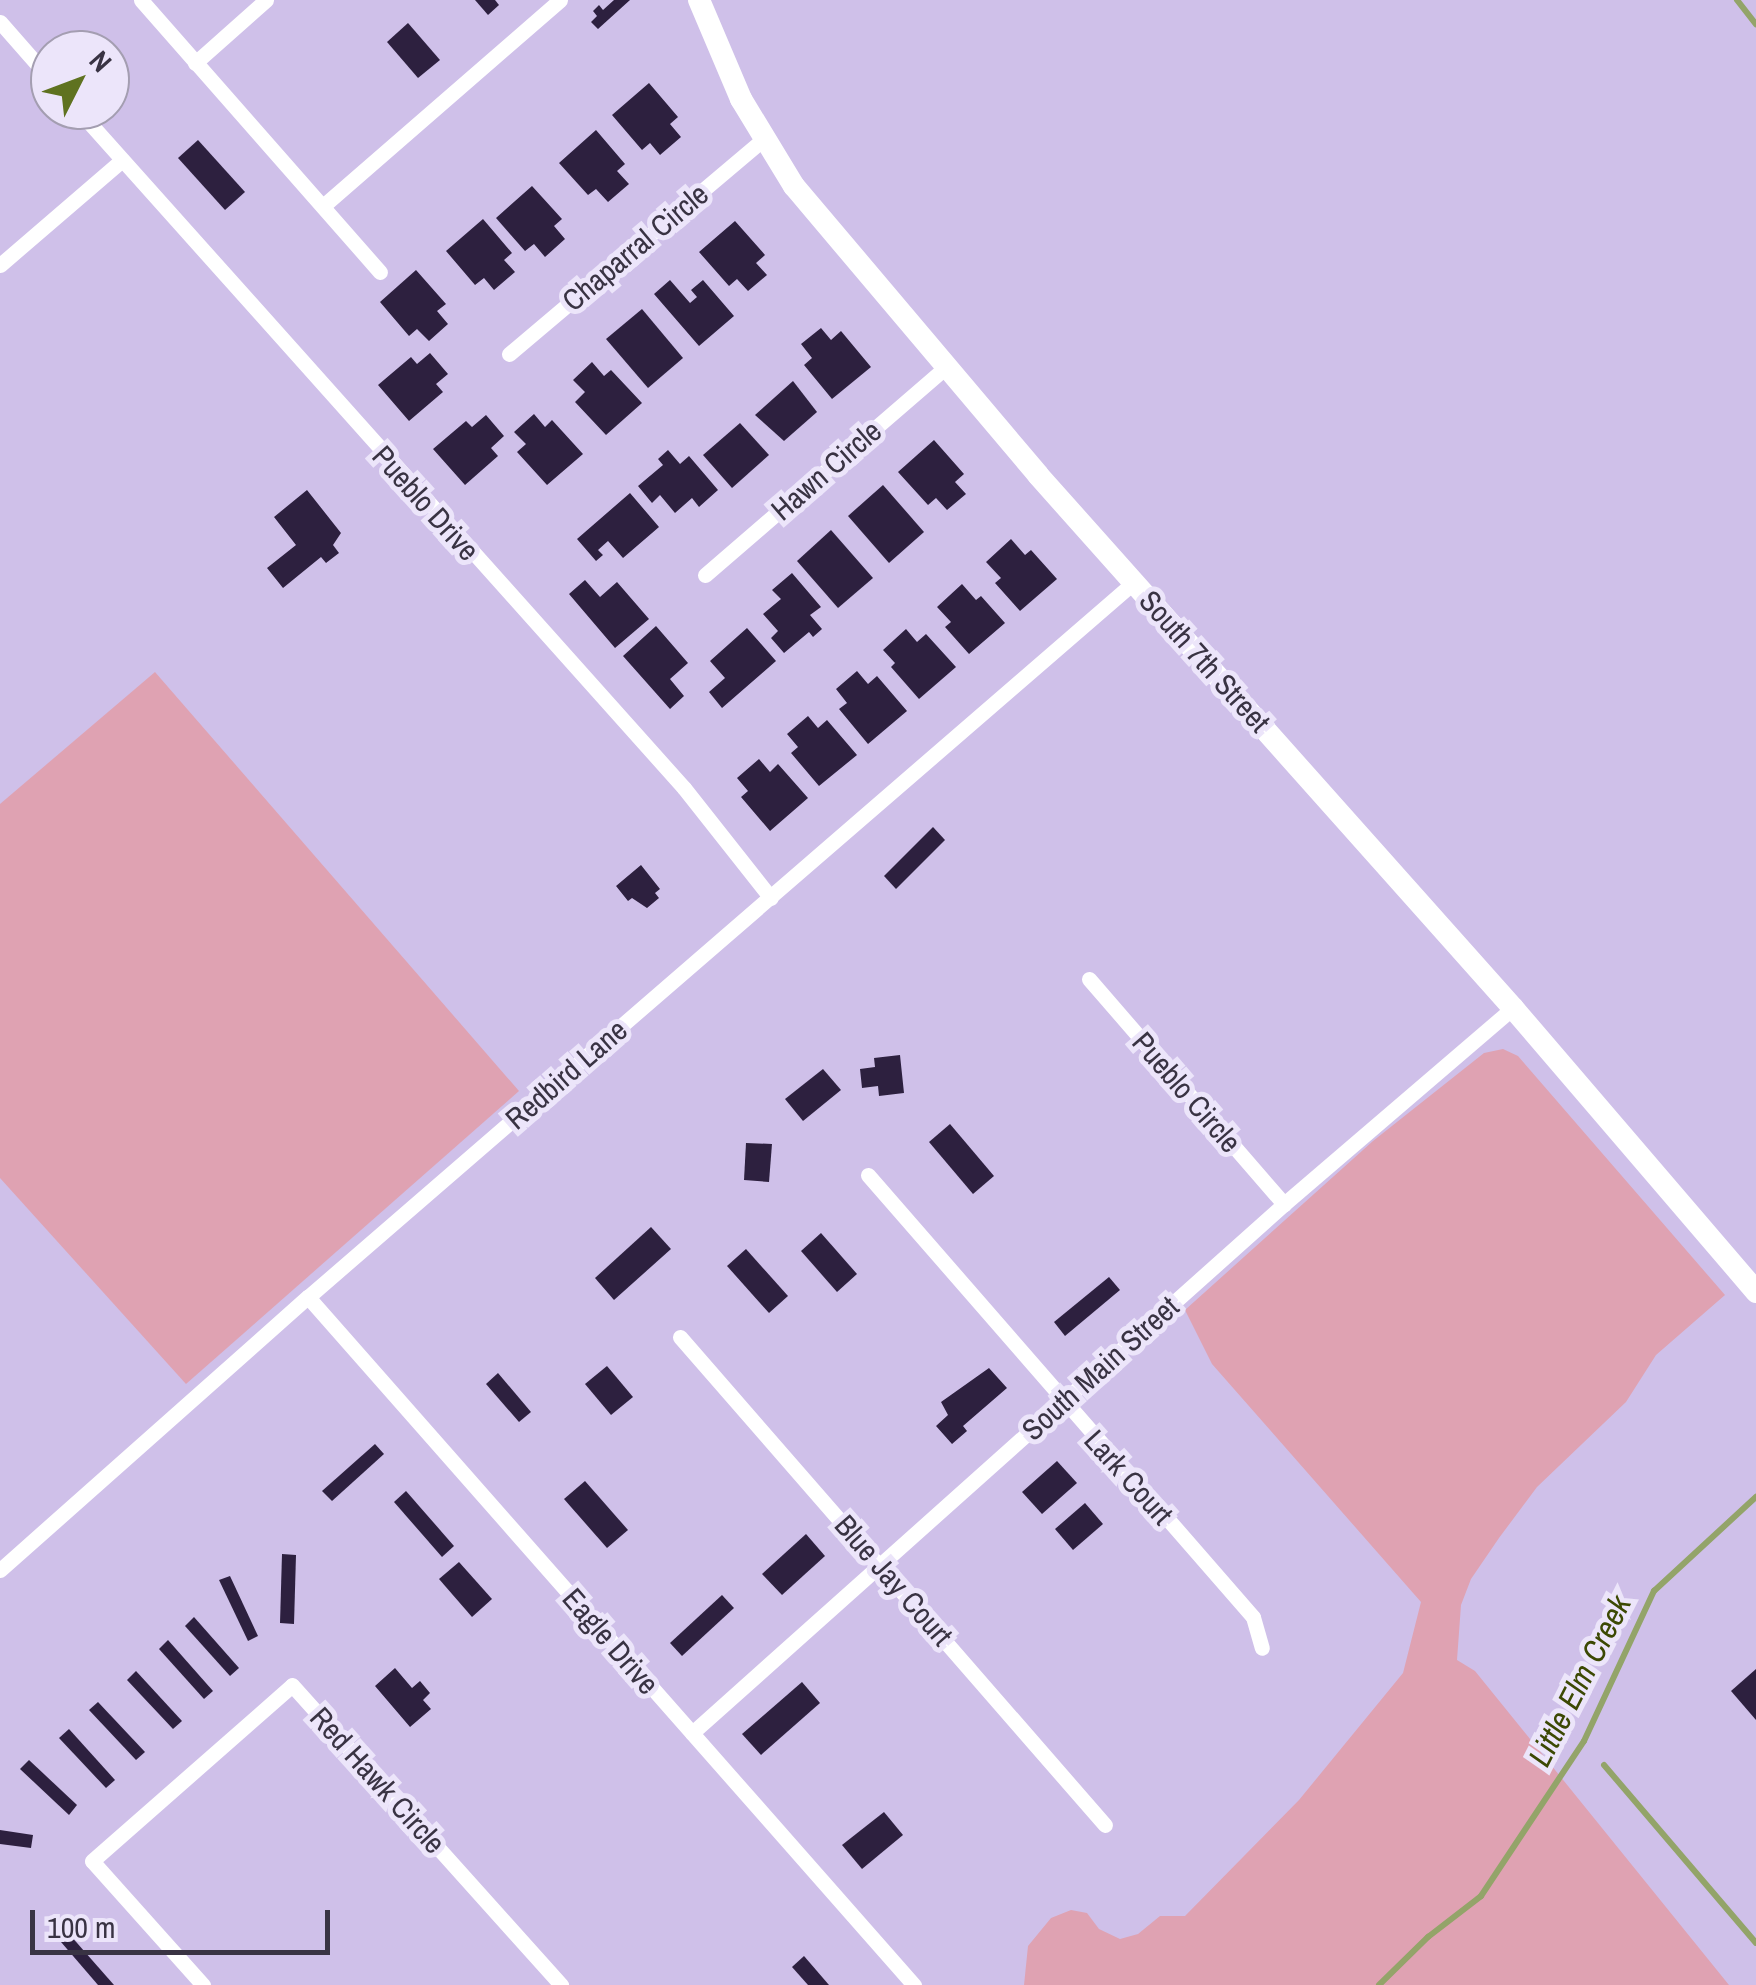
<!DOCTYPE html>
<style>
body{margin:0}
#map{position:relative;width:1756px;height:1985px;overflow:hidden;background:#cfc0e9;font-family:"Archivo Narrow",sans-serif}
div>[style]{position:absolute}
.green>*{inset:0;background:#dfa2b2}
.stream>*{height:6px;margin:-3px;padding:0 3px;transform-origin:3px;border-radius:3px;background:#93a469}
.building>*{inset:0;background:#2d203f}
.minor>*{height:15px;margin:-7.5px;padding:0 7.5px;transform-origin:7.5px;border-radius:7.5px;background:#fff}
.secondary>*{height:22px;margin:-11px;padding:0 11px;transform-origin:11px;border-radius:11px;background:#fff}
span{translate:-50% -50%;white-space:nowrap;text-align:center;line-height:1.15;-webkit-text-stroke:10px #ece5fa;paint-order:stroke}
.street-label{font-size:30px;color:#393343}
.water-label{font-size:32px;color:#3c4903;font-style:italic}
.north{position:absolute;left:30px;top:30px;width:100px;height:100px;box-sizing:border-box;background:#ece5fa;border:2px solid #a49eb1;border-radius:50%;rotate:48deg;font-size:28px;font-weight:700;line-height:40px;text-align:center;color:#393343}
.north::after{content:'';display:block;margin:auto;width:35px;height:45px;background:#5f7220;clip-path:polygon(50% 0,100% 100%,50% 72%,0 100%)}
.scale{position:absolute;left:30px;top:1910px;width:300px;height:45px;box-sizing:border-box;border:5px solid #393343;border-top:0;padding-left:12px;font-size:30px;line-height:35px;white-space:nowrap;color:#393343;-webkit-text-stroke:8px #ece5fa;paint-order:stroke}
</style>
<div id="map">
<div class="green">
<i style="clip-path:polygon(155px 672px,519px 1091px,186px 1384px,0 1178px,0 804px)"></i>
<i style="clip-path:polygon(1503px 1049px,1518px 1056px,1725px 1295px,1656px 1355px,1626px 1402px,1537px 1487px,1499px 1538px,1471px 1579px,1461px 1605px,1457px 1660px,1475px 1671px,1729px 1985px,1024px 1985px,1028px 1946px,1051px 1918px,1071px 1910px,1087px 1913px,1099px 1929px,1120px 1939px,1138px 1934px,1160px 1916px,1185px 1916px,1299px 1800px,1403px 1673px,1421px 1602px,1212px 1364px,1185px 1310px,1373px 1141px,1484px 1053px)"></i>
</div>
<div class="stream">
<i style="left:1737px;top:0;width:31px;rotate:52deg"></i>
<i style="left:1604px;top:1765px;width:234px;rotate:49.5deg"></i>
<i style="left:1379px;top:1985px;width:69px;rotate:-44.4deg"></i>
<i style="left:1428px;top:1937px;width:67px;rotate:-37.7deg"></i>
<i style="left:1481px;top:1896px;width:186px;rotate:-56.4deg"></i>
<i style="left:1584px;top:1741px;width:166px;rotate:-65deg"></i>
<i style="left:1654px;top:1591px;width:139px;rotate:-42.7deg"></i>
</div>
<div class="building">
<i style="clip-path:polygon(475px 0,495px 0,499px 5px,488px 15px)"></i>
<i style="clip-path:polygon(614px 0,630px 0,598px 29px,591px 22px,597px 16px,593px 11px,599px 5px,603px 10px)"></i>
<i style="clip-path:polygon(408px 23px,440px 60px,418px 78px,387px 42px)"></i>
<i style="clip-path:polygon(649px 83px,678px 117px,670px 124px,681px 137px,660px 155px,650px 143px,642px 150px,612px 115px)"></i>
<i style="clip-path:polygon(596px 130px,625px 164px,617px 171px,629px 184px,608px 202px,596px 189px,588px 195px,559px 163px)"></i>
<i style="clip-path:polygon(198px 140px,245px 192px,225px 210px,178px 158px)"></i>
<i style="clip-path:polygon(532px 186px,562px 219px,554px 226px,565px 239px,545px 257px,534px 244px,525px 251px,496px 218px)"></i>
<i style="clip-path:polygon(483px 219px,512px 253px,504px 260px,515px 272px,494px 290px,484px 278px,475px 285px,446px 251px)"></i>
<i style="clip-path:polygon(735px 221px,765px 255px,756px 263px,767px 275px,748px 291px,737px 279px,729px 286px,699px 252px)"></i>
<i style="clip-path:polygon(416px 270px,446px 304px,437px 311px,448px 324px,429px 341px,417px 329px,409px 336px,380px 302px)"></i>
<i style="clip-path:polygon(670px 280px,690px 303px,697px 297px,691px 290px,703px 280px,734px 316px,699px 346px,654px 294px)"></i>
<i style="clip-path:polygon(642px 309px,683px 358px,648px 388px,606px 339px)"></i>
<i style="clip-path:polygon(821px 328px,831px 340px,841px 331px,871px 367px,832px 399px,804px 365px,812px 358px,801px 344px)"></i>
<i style="clip-path:polygon(430px 353px,448px 374px,436px 384px,443px 392px,409px 421px,378px 385px,411px 357px,417px 364px)"></i>
<i style="clip-path:polygon(592px 362px,604px 376px,611px 370px,642px 403px,606px 435px,575px 402px,585px 392px,573px 380px)"></i>
<i style="clip-path:polygon(793px 381px,817px 412px,784px 441px,755px 415px)"></i>
<i style="clip-path:polygon(534px 414px,545px 427px,552px 420px,583px 454px,547px 485px,517px 452px,526px 444px,514px 432px)"></i>
<i style="clip-path:polygon(486px 415px,504px 436px,491px 448px,498px 456px,465px 485px,433px 449px,466px 421px,472px 427px)"></i>
<i style="clip-path:polygon(740px 423px,769px 455px,732px 488px,703px 455px)"></i>
<i style="clip-path:polygon(934px 440px,964px 474px,955px 482px,966px 494px,947px 510px,936px 498px,928px 505px,898px 472px)"></i>
<i style="clip-path:polygon(668px 450px,680px 464px,689px 456px,718px 490px,699px 507px,692px 498px,675px 513px,660px 495px,652px 503px,638px 486px,663px 465px,658px 459px)"></i>
<i style="clip-path:polygon(883px 485px,924px 532px,889px 563px,848px 516px)"></i>
<i style="clip-path:polygon(307px 490px,341px 533px,333px 545px,339px 553px,326px 563px,321px 557px,283px 588px,267px 568px,296px 545px,274px 517px)"></i>
<i style="clip-path:polygon(630px 493px,659px 527px,623px 558px,608px 541px,598px 550px,603px 555px,596px 561px,577px 539px)"></i>
<i style="clip-path:polygon(831px 530px,873px 578px,838px 608px,797px 561px)"></i>
<i style="clip-path:polygon(1011px 539px,1025px 555px,1031px 550px,1057px 579px,1020px 611px,995px 583px,1001px 578px,986px 562px)"></i>
<i style="clip-path:polygon(792px 573px,821px 607px,810px 615px,822px 629px,813px 637px,809px 632px,784px 653px,771px 638px,778px 631px,763px 614px,781px 599px,772px 590px)"></i>
<i style="clip-path:polygon(585px 580px,600px 597px,617px 582px,649px 619px,615px 648px,569px 594px)"></i>
<i style="clip-path:polygon(962px 584px,976px 600px,981px 596px,1005px 623px,969px 654px,945px 627px,951px 622px,937px 607px)"></i>
<i style="clip-path:polygon(656px 626px,688px 663px,670px 679px,684px 696px,670px 709px,623px 656px)"></i>
<i style="clip-path:polygon(747px 628px,776px 661px,722px 708px,709px 692px,725px 678px,710px 661px)"></i>
<i style="clip-path:polygon(906px 629px,917px 642px,926px 634px,956px 667px,919px 699px,891px 667px,895px 663px,883px 650px)"></i>
<i style="clip-path:polygon(857px 671px,868px 684px,877px 676px,907px 711px,868px 744px,839px 709px,847px 703px,836px 689px)"></i>
<i style="clip-path:polygon(808px 716px,818px 728px,827px 720px,857px 755px,819px 786px,791px 753px,798px 747px,787px 734px)"></i>
<i style="clip-path:polygon(759px 759px,770px 772px,778px 764px,808px 798px,770px 831px,741px 797px,748px 791px,737px 778px)"></i>
<i style="clip-path:polygon(933px 827px,945px 840px,896px 889px,884px 876px)"></i>
<i style="clip-path:polygon(641px 865px,660px 889px,655px 893px,659px 898px,647px 908px,632px 898px,628px 901px,616px 886px)"></i>
<i style="clip-path:polygon(900px 1055px,904px 1093px,879px 1096px,878px 1086px,862px 1088px,860px 1069px,875px 1067px,874px 1058px)"></i>
<i style="clip-path:polygon(823px 1069px,841px 1090px,803px 1121px,785px 1099px)"></i>
<i style="clip-path:polygon(950px 1124px,994px 1176px,973px 1194px,929px 1142px)"></i>
<i style="clip-path:polygon(746px 1143px,772px 1144px,769px 1182px,744px 1180px)"></i>
<i style="clip-path:polygon(651px 1227px,671px 1249px,614px 1300px,595px 1278px)"></i>
<i style="clip-path:polygon(821px 1233px,857px 1274px,837px 1292px,801px 1251px)"></i>
<i style="clip-path:polygon(746px 1249px,788px 1296px,769px 1313px,727px 1266px)"></i>
<i style="clip-path:polygon(1109px 1277px,1120px 1290px,1065px 1336px,1054px 1322px)"></i>
<i style="clip-path:polygon(607px 1366px,633px 1397px,611px 1415px,585px 1384px)"></i>
<i style="clip-path:polygon(989px 1368px,1007px 1388px,963px 1426px,967px 1431px,952px 1444px,936px 1426px,948px 1415px,941px 1402px)"></i>
<i style="clip-path:polygon(498px 1373px,531px 1412px,519px 1422px,486px 1384px)"></i>
<i style="clip-path:polygon(375px 1444px,384px 1454px,332px 1501px,322px 1491px)"></i>
<i style="clip-path:polygon(1057px 1461px,1077px 1483px,1042px 1514px,1022px 1492px)"></i>
<i style="clip-path:polygon(585px 1481px,628px 1530px,607px 1548px,564px 1499px)"></i>
<i style="clip-path:polygon(406px 1491px,454px 1546px,442px 1557px,394px 1502px)"></i>
<i style="clip-path:polygon(1085px 1503px,1103px 1524px,1073px 1550px,1055px 1529px)"></i>
<i style="clip-path:polygon(806px 1534px,825px 1556px,782px 1595px,762px 1574px)"></i>
<i style="clip-path:polygon(282px 1554px,296px 1555px,294px 1624px,280px 1623px)"></i>
<i style="clip-path:polygon(459px 1562px,492px 1599px,472px 1617px,439px 1579px)"></i>
<i style="clip-path:polygon(230px 1576px,258px 1636px,248px 1641px,219px 1580px)"></i>
<i style="clip-path:polygon(722px 1595px,734px 1608px,682px 1656px,670px 1643px)"></i>
<i style="clip-path:polygon(194px 1617px,239px 1668px,230px 1676px,185px 1626px)"></i>
<i style="clip-path:polygon(168px 1640px,213px 1691px,204px 1699px,159px 1649px)"></i>
<i style="clip-path:polygon(395px 1668px,412px 1688px,420px 1681px,430px 1693px,423px 1700px,431px 1709px,410px 1727px,375px 1686px)"></i>
<i style="clip-path:polygon(1756px 1669px,1756px 1720px,1731px 1691px)"></i>
<i style="clip-path:polygon(136px 1671px,182px 1721px,173px 1729px,127px 1680px)"></i>
<i style="clip-path:polygon(802px 1682px,820px 1703px,761px 1755px,742px 1734px)"></i>
<i style="clip-path:polygon(98px 1702px,145px 1752px,136px 1760px,89px 1710px)"></i>
<i style="clip-path:polygon(69px 1729px,115px 1780px,106px 1788px,59px 1738px)"></i>
<i style="clip-path:polygon(29px 1760px,77px 1805px,69px 1815px,20px 1769px)"></i>
<i style="clip-path:polygon(884px 1812px,903px 1835px,862px 1869px,842px 1845px)"></i>
<i style="clip-path:polygon(0 1830px,33px 1835px,31px 1848px,0 1844px)"></i>
<i style="clip-path:polygon(70px 1935px,114px 1985px,98px 1985px,61px 1942px)"></i>
<i style="clip-path:polygon(804px 1956px,829px 1985px,808px 1985px,792px 1967px)"></i>
</div>
<div class="minor">
<i style="left:141px;top:0;width:362px;rotate:48.7deg"></i>
<i style="left:0;top:22px;width:76px;rotate:48.7deg"></i>
<i style="left:195px;top:63px;width:95px;rotate:-41.6deg"></i>
<i style="left:78px;top:110px;width:909px;rotate:48.21deg"></i>
<i style="left:684px;top:788px;width:140px;rotate:51.7deg"></i>
<i style="left:323px;top:206px;width:314px;rotate:-41deg"></i>
<i style="left:0;top:265px;width:161px;rotate:-40.7deg"></i>
<i style="left:509px;top:354px;width:331px;rotate:-40.2deg"></i>
<i style="left:705px;top:575px;width:320px;rotate:-40.8deg"></i>
<i style="left:1089px;top:979px;width:298px;rotate:49.1deg"></i>
<i style="left:868px;top:1175px;width:586px;rotate:48.94deg"></i>
<i style="left:1253px;top:1617px;width:32px;rotate:74deg"></i>
<i style="left:308px;top:1297px;width:917px;rotate:48.63deg"></i>
<i style="left:680px;top:1337px;width:647px;rotate:48.95deg"></i>
<i style="left:0;top:1570px;width:412px;rotate:-41.6deg"></i>
<i style="left:308px;top:1297px;width:1092px;rotate:-40.88deg"></i>
<i style="left:692px;top:1733px;width:794px;rotate:-41.78deg"></i>
<i style="left:1284px;top:1204px;width:301px;rotate:-40.6deg"></i>
<i style="left:203px;top:1985px;width:166px;rotate:-131.8deg"></i>
<i style="left:92px;top:1861px;width:266px;rotate:-41.3deg"></i>
<i style="left:292px;top:1685px;width:403px;rotate:48.1deg"></i>
</div>
<div class="secondary">
<i style="left:699px;top:0;width:108px;rotate:67deg"></i>
<i style="left:741px;top:99px;width:102px;rotate:58.7deg"></i>
<i style="left:794px;top:186px;width:378px;rotate:49.8deg"></i>
<i style="left:1038px;top:475px;width:714px;rotate:48.29deg"></i>
<i style="left:1513px;top:1008px;width:374px;rotate:49.4deg"></i>
</div>
<div class="street-label">
<span style="left:635px;top:247px;rotate:-40deg">Chaparral Circle</span>
<span style="left:826px;top:470px;rotate:-41deg">Hawn Circle</span>
<span style="left:426px;top:503px;rotate:48deg">Pueblo Drive</span>
<span style="left:1205px;top:661px;rotate:48deg">South 7th Street</span>
<span style="left:566px;top:1074px;rotate:-41deg">Redbird Lane</span>
<span style="left:1187px;top:1092px;rotate:49deg">Pueblo Circle</span>
<span style="left:1100px;top:1368px;rotate:-42deg">South Main Street</span>
<span style="left:1129px;top:1477px;rotate:48deg">Lark Court</span>
<span style="left:894px;top:1580px;rotate:49deg">Blue Jay Court</span>
<span style="left:611px;top:1641px;rotate:49deg">Eagle Drive</span>
<span style="left:378px;top:1780px;rotate:48deg">Red Hawk Circle</span>
</div>
<div class="water-label">
<span style="left:1580px;top:1681px;rotate:-63deg">Little Elm Creek</span>
</div>
<div class="north">N</div>
<div class="scale">100 m</div>
</div>
